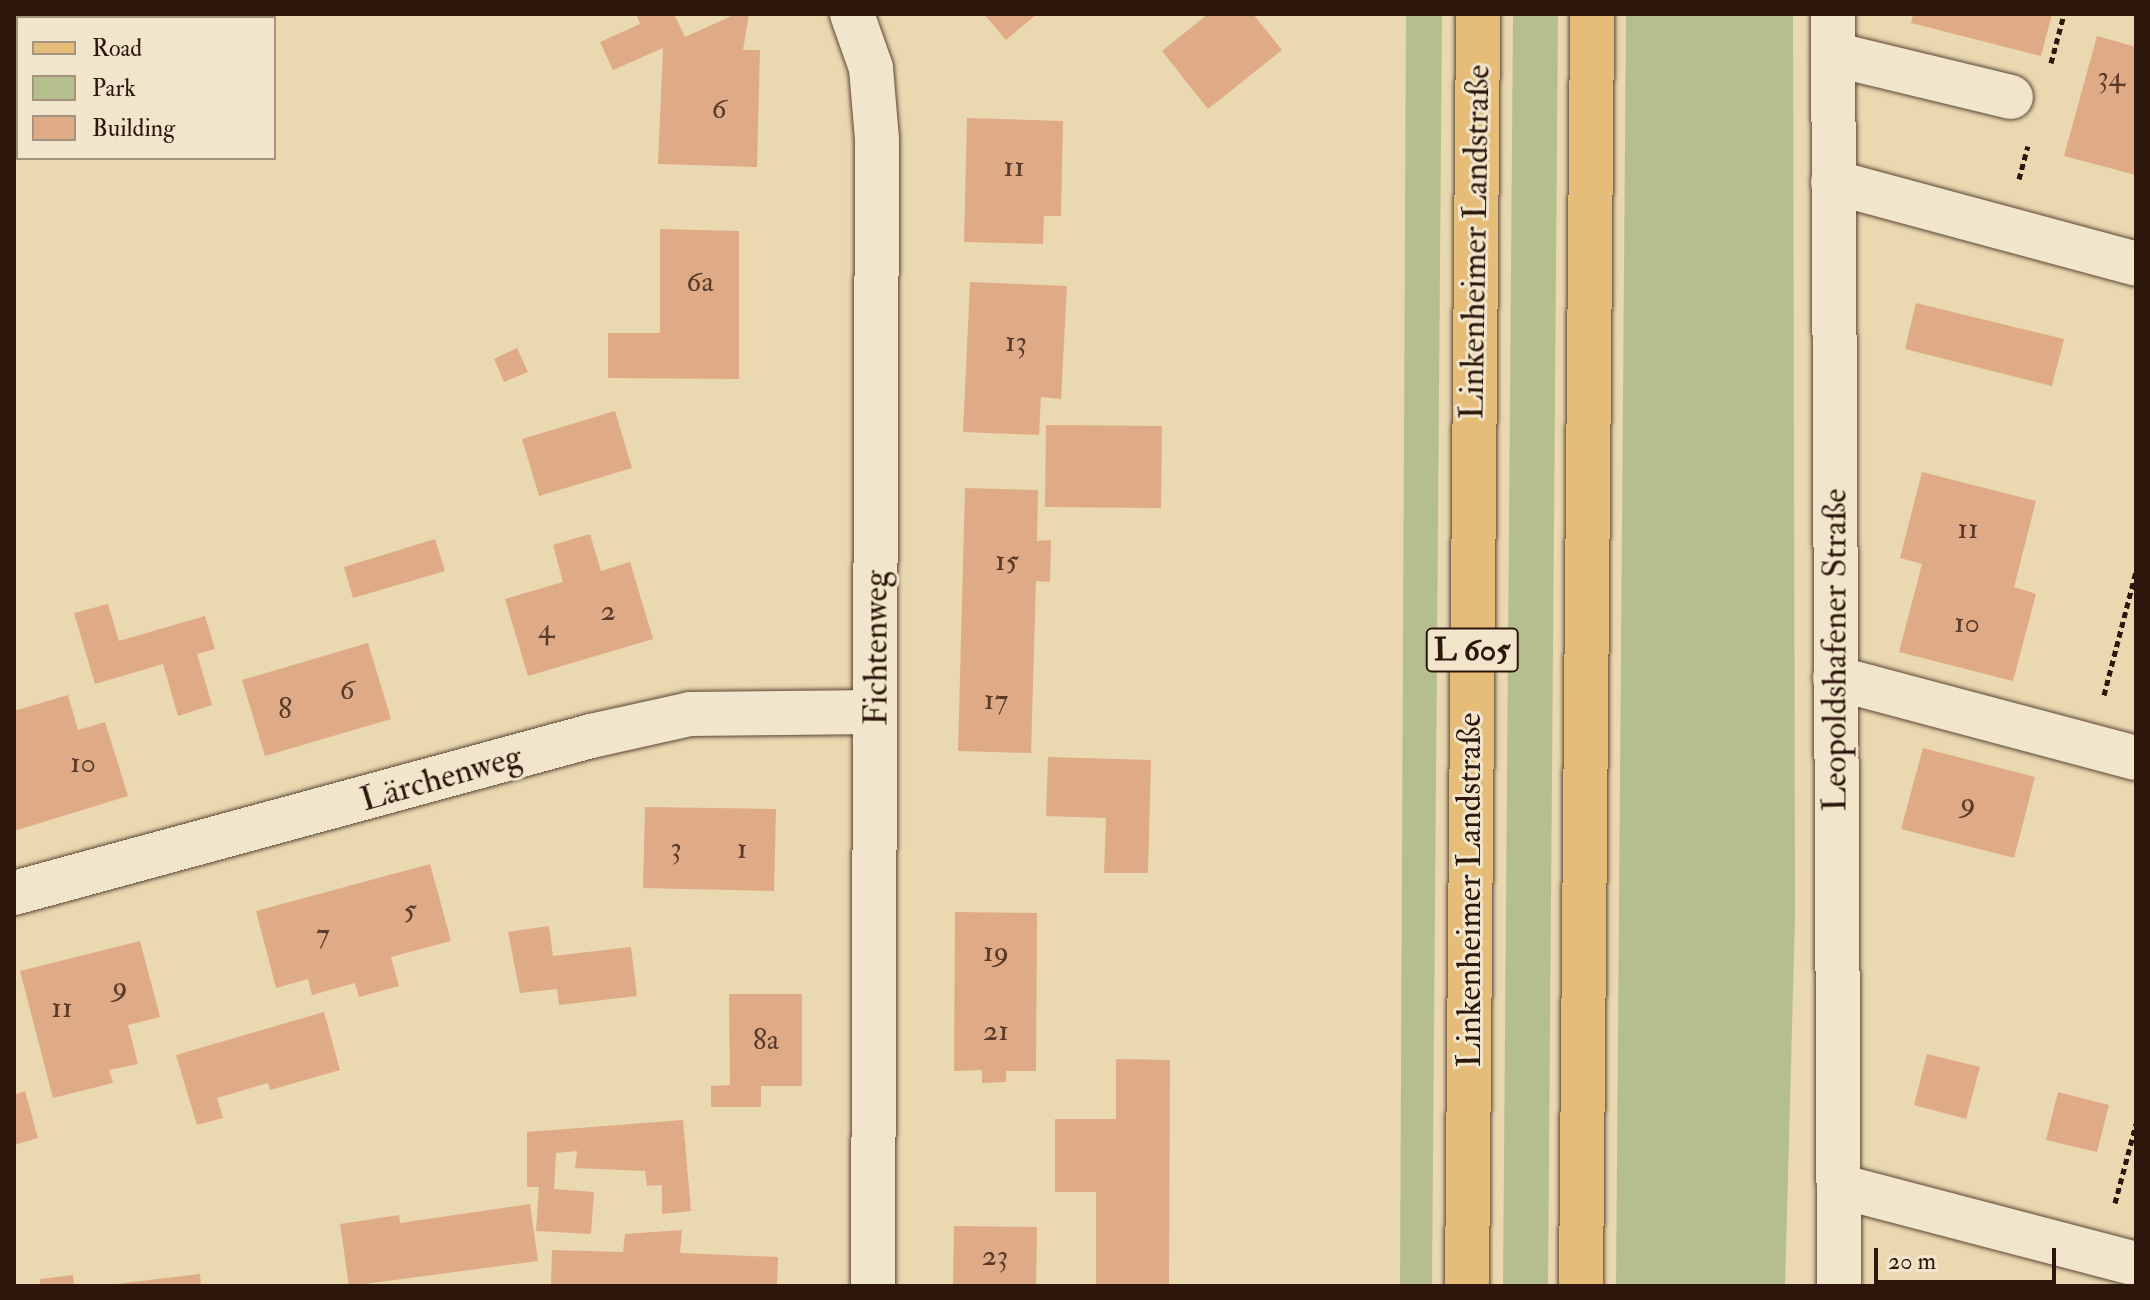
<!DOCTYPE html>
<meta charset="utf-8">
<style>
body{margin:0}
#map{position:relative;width:2150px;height:1300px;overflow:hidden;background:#ead8b1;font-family:"IM FELL Double Pica",serif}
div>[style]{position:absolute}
.green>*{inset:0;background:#b5bf8d}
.building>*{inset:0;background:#dfab86}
.path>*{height:5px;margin-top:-2.5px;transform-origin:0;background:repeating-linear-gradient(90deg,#2d160b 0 6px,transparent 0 10px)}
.roads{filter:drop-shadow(0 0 2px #5c4634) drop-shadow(0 0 2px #5c4634)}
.minor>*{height:44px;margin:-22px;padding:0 22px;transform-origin:22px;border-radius:22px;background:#f1e6cc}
.major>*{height:44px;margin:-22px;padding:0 22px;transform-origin:22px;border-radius:22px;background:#e5bc78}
span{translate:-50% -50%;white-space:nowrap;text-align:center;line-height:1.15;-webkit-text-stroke:6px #f1e6cc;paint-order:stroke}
.number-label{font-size:30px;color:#5a3b2a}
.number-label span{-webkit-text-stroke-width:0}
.shield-label span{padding:2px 6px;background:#f1e6cc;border:2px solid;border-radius:6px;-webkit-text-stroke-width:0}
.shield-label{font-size:32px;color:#2d160b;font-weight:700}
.street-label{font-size:34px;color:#2d160b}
.frame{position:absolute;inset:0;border:16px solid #2d160b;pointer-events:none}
.legend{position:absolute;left:16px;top:16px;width:260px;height:144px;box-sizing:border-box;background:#f1e6cc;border:2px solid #a3937f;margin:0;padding:10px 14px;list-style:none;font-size:24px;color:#2d160b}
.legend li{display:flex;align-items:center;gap:16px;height:40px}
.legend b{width:40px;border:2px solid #a3937f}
.scale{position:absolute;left:1874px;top:1248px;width:182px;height:36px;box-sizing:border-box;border:4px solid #2d160b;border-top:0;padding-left:10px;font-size:24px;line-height:28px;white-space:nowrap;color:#2d160b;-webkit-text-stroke:6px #f1e6cc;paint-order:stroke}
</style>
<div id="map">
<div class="green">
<i style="clip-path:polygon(1406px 14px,1442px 14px,1432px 1286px,1400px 1286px)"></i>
<i style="clip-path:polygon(1513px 14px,1558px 14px,1548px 1286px,1503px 1286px)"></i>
<i style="clip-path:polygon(1626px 14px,1793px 14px,1795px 917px,1785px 1286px,1616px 1286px)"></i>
</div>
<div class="building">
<i style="clip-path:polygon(636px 14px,674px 14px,685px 37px,736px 14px,749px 14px,743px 50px,760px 50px,757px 167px,658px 164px,663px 48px,613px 70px,600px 42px,640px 24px)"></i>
<i style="clip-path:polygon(984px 14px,1037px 14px,1006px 40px)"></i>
<i style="clip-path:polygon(1208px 14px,1253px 14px,1282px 50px,1208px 109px,1162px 51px)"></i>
<i style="clip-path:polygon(1913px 14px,2052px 14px,2041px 56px,1911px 23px)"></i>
<i style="clip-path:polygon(2097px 36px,2136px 47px,2136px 175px,2064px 156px)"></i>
<i style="clip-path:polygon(967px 118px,1063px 121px,1061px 216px,1044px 216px,1043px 244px,964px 242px)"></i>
<i style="clip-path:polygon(660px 229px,739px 231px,739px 379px,608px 378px,608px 333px,660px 333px)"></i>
<i style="clip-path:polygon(970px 282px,1067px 286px,1061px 399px,1041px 397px,1039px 435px,963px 432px)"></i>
<i style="clip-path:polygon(1916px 303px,2064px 339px,2052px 386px,1905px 349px)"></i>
<i style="clip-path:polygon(517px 348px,528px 372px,504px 382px,494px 359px)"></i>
<i style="clip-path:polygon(615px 411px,632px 468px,539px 496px,522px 439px)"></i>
<i style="clip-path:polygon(1046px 425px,1162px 426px,1161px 508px,1045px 507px)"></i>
<i style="clip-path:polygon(1922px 472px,2036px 501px,2014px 587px,2036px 594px,2013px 681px,1899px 652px,1922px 564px,1900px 558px)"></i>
<i style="clip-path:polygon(965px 488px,1038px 490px,1037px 541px,1051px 540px,1050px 582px,1036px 581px,1031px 753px,958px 751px)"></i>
<i style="clip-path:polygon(590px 534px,601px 571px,630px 562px,653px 639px,528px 676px,505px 599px,563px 582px,553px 545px)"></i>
<i style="clip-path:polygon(435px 539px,445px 571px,353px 598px,344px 567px)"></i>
<i style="clip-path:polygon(108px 604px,119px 641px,205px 616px,215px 649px,197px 654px,212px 705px,178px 716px,163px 664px,95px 684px,74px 613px)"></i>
<i style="clip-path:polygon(368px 643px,391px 719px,265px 756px,242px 680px)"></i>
<i style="clip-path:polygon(68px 695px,78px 730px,105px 722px,128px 796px,14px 831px,14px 711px)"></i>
<i style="clip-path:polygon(1923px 748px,2035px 777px,2014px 858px,1901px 829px)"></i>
<i style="clip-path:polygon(1048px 757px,1151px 760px,1148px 873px,1104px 873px,1106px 818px,1046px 816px)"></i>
<i style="clip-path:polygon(645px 807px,776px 809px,774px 891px,643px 888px)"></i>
<i style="clip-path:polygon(430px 864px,451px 941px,391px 957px,399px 986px,359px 997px,355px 983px,312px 995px,308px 979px,276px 988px,256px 911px)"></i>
<i style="clip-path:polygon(955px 912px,1037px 913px,1036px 1071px,1006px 1071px,1006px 1082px,982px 1083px,982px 1070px,954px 1071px)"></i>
<i style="clip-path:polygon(549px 926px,553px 956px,631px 947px,637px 996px,559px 1005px,557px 989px,520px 993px,508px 932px)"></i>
<i style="clip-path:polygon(140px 941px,160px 1017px,128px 1025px,138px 1064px,109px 1070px,113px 1083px,53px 1098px,20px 971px)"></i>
<i style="clip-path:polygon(729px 994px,802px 994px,802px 1086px,761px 1086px,761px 1107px,711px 1107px,711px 1086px,730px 1085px)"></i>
<i style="clip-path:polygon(324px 1012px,340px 1070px,270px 1090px,268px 1083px,217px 1098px,223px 1118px,197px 1125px,176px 1055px)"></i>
<i style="clip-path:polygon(1927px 1054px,1980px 1067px,1966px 1119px,1914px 1105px)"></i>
<i style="clip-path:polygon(1116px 1059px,1170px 1060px,1169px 1286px,1096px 1286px,1096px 1192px,1055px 1192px,1055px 1119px,1116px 1119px)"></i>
<i style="clip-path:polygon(25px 1091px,38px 1138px,14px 1145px,14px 1095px)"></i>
<i style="clip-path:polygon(2058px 1092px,2109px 1105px,2097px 1152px,2046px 1140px)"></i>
<i style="clip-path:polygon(683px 1120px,691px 1211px,662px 1214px,662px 1185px,647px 1186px,645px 1171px,575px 1168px,577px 1151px,556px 1153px,554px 1189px,594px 1192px,591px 1234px,536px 1231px,539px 1187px,527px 1187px,527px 1132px)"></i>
<i style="clip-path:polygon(530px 1204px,538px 1261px,349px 1286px,340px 1224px,399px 1215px,400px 1223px)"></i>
<i style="clip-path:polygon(954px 1226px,1037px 1227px,1036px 1286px,953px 1286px)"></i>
<i style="clip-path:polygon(682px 1230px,680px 1253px,778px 1257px,777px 1286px,551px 1286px,552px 1250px,623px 1252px,625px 1234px)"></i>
<i style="clip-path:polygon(200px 1274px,201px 1286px,117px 1286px,116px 1284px)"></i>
<i style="clip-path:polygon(73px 1275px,74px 1286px,40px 1286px,40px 1279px)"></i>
</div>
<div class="path">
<i style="left:2051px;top:63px;width:51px;rotate:-75.1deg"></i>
<i style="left:2019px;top:179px;width:34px;rotate:-75deg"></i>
<i style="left:2104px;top:695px;width:128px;rotate:-75.5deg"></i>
<i style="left:2115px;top:1203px;width:82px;rotate:-75.1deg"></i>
</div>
<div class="roads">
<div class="minor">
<i style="left:852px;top:14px;width:57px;rotate:70.6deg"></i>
<i style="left:871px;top:68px;width:72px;rotate:85.2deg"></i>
<i style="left:877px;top:140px;width:1146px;rotate:90.2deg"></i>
<i style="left:1833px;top:14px;width:1272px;rotate:89.73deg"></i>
<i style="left:1833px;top:54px;width:183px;rotate:13.6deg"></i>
<i style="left:1833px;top:182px;width:314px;rotate:15.1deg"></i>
<i style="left:1835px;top:678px;width:311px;rotate:14.9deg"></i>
<i style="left:14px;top:893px;width:598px;rotate:-15.22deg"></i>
<i style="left:591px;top:736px;width:101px;rotate:-12.5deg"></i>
<i style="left:690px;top:714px;width:185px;rotate:-0.6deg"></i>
<i style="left:1839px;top:1186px;width:307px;rotate:14.7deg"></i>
</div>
<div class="major">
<i style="left:1467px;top:1286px;width:1272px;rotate:-89.5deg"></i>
<i style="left:1581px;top:1286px;width:1272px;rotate:-89.5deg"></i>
</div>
</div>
<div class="number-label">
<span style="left:2111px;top:77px">34</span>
<span style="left:719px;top:109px">6</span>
<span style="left:1014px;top:167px">11</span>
<span style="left:700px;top:282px">6a</span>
<span style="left:1016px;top:342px">13</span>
<span style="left:1968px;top:529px">11</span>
<span style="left:1007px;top:561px">15</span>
<span style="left:608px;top:611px">2</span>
<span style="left:1967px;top:623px">10</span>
<span style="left:546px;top:629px">4</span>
<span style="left:347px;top:690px">6</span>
<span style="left:996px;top:700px">17</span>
<span style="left:285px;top:709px">8</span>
<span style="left:83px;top:763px">10</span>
<span style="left:1968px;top:803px">9</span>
<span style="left:676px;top:848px">3</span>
<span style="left:742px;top:849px">1</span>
<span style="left:410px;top:910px">5</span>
<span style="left:323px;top:934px">7</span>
<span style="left:996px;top:952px">19</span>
<span style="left:120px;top:987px">9</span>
<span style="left:62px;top:1008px">11</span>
<span style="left:996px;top:1031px">21</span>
<span style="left:766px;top:1040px">8a</span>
<span style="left:995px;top:1256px">23</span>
</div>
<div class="shield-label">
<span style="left:1472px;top:650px">L 605</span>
</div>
<div class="street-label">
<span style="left:1475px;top:242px;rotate:-89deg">Linkenheimer Landstraße</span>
<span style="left:876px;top:648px;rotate:-90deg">Fichtenweg</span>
<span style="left:1835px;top:650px;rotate:-90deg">Leopoldshafener Straße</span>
<span style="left:441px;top:778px;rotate:-16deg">Lärchenweg</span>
<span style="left:1470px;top:890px;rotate:-90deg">Linkenheimer Landstraße</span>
</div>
<div class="frame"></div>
<ul class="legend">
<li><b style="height:10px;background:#e5bc78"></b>Road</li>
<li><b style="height:22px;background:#b5bf8d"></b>Park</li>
<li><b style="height:22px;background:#dfab86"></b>Building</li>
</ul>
<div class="scale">20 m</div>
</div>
